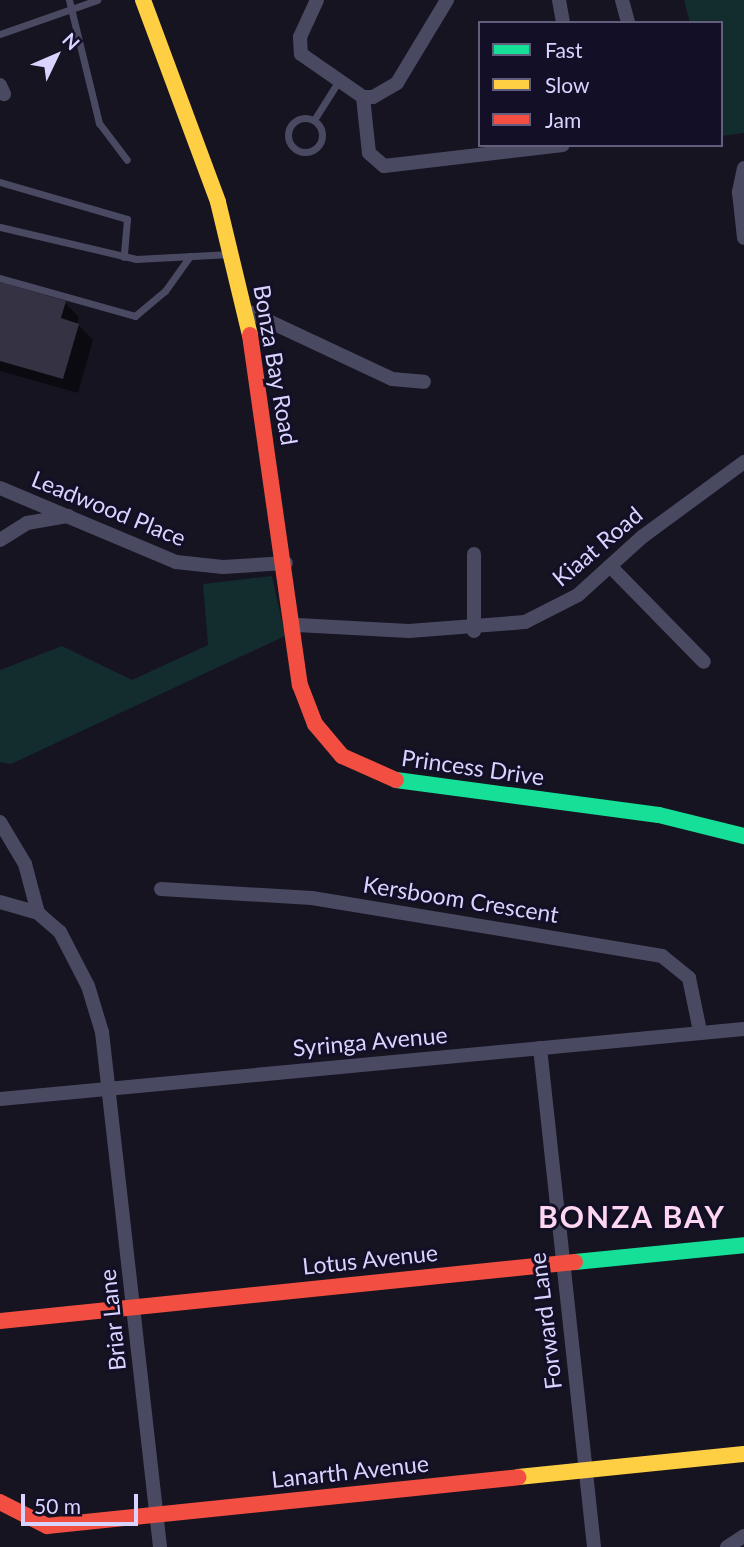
<!DOCTYPE html>
<html>
<head>
<meta charset="utf-8">
<style>
  body { margin:0 }
  #map { position:relative; width:744px; height:1547px; overflow:hidden; background:#161421; font-family:Lato,sans-serif }
  div>[style] { position:absolute }
  .green>* { inset:0; background:#132c2d }
  .shadow>* { inset:0; background:#0007 }
  .building>* { inset:0; background:#343243 }
  .lane>* { height:7px; margin:-3.5px; padding:0 3.5px; transform-origin:3.5px; border-radius:3.5px; background:#4a4962 }
  .lane>.ring { margin:-3.5px; padding:0; box-sizing:content-box; background:none; border:7px solid #4a4962; border-radius:50% }
  .street>* { height:14px; margin:-7px; padding:0 7px; transform-origin:7px; border-radius:7px; background:#4a4962 }
  .fast>* { height:16px; margin:-8px; padding:0 8px; transform-origin:8px; border-radius:8px; background:#16e098 }
  .slow>* { height:16px; margin:-8px; padding:0 8px; transform-origin:8px; border-radius:8px; background:#ffcf43 }
  .jam>* { height:16px; margin:-8px; padding:0 8px; transform-origin:8px; border-radius:8px; background:#f24e42 }
  span { translate:-50% -50%; white-space:nowrap; text-align:center; line-height:1.15; -webkit-text-stroke:6px #130f26; paint-order:stroke }
  .street-label { font-size:23px; color:#d9d4ff }
  .district-label { font-size:30px; color:#ffd6f0; font-weight:700; letter-spacing:2px }
  .legend { position:absolute; left:478px; top:21px; width:245px; height:126px; box-sizing:border-box; background:#130f26; border:2px solid #625e7d; margin:0; padding:9px 12px; list-style:none; font-size:21px; color:#d9d4ff }
  .legend li { display:flex; align-items:center; gap:14px; height:35px }
  .legend b { width:35px; border:2px solid #625e7d }
  .north { position:absolute; left:21px; top:21px; width:70px; height:70px; -webkit-text-stroke:5px #130f26; paint-order:stroke; rotate:46deg; font-size:19px; font-weight:700; line-height:28px; text-align:center; color:#d9d4ff }
  .north::after { content:''; display:block; margin:auto; width:24px; height:32px; background:#d9d4ff; clip-path:polygon(50% 0,100% 100%,50% 72%,0 100%) }
  .scale { position:absolute; left:21px; top:1494px; width:117px; height:32px; box-sizing:border-box; border:4px solid #d9d4ff; border-top:0; padding-left:9px; font-size:21px; line-height:24px; white-space:nowrap; color:#d9d4ff; -webkit-text-stroke:5px #130f26; paint-order:stroke }
</style>
</head>
<body>
<div id="map">
  <div class="green">
    <div style="clip-path:polygon(684px 0,744px 0,744px 133px,721px 136px,721px 23px,690px 23px)"></div>
    <div style="clip-path:polygon(272px 576px,285px 636px,11px 764px,0 762px,0 670px,62px 646px,132px 680px,208px 645px,203px 584px)"></div>
  </div>
  <div class="shadow">
    <div style="clip-path:polygon(0 284px,65px 303px,79px 317px,77px 324px,93px 340px,78px 393px,0 371px)"></div>
  </div>
  <div class="building">
    <div style="clip-path:polygon(0 282px,66px 301px,61px 318px,79px 324px,63px 379px,0 361px)"></div>
  </div>
  <div class="lane">
    <div style="left:69px;top:0;width:127px;rotate:76.3deg"></div>
    <div style="left:99px;top:123px;width:46px;rotate:52.9deg"></div>
    <div style="left:0;top:34px;width:103px;rotate:-19.3deg"></div>
    <div class="ring" style="left:288px;top:118px;width:27px;height:27px"></div>
    <div style="left:314px;top:120px;width:45px;rotate:-57.7deg"></div>
    <div style="left:0;top:182px;width:132px;rotate:16.2deg"></div>
    <div style="left:127px;top:219px;width:38px;rotate:95deg"></div>
    <div style="left:0;top:227px;width:140px;rotate:13.2deg"></div>
    <div style="left:136px;top:259px;width:95px;rotate:-3deg"></div>
    <div style="left:0;top:278px;width:140px;rotate:15.7deg"></div>
    <div style="left:135px;top:316px;width:39px;rotate:-40deg"></div>
    <div style="left:165px;top:291px;width:43px;rotate:-54.5deg"></div>
  </div>
  <div class="street">
    <div style="left:317px;top:0;width:41px;rotate:114.7deg"></div>
    <div style="left:300px;top:37px;width:17px;rotate:87deg"></div>
    <div style="left:301px;top:54px;width:75px;rotate:34.7deg"></div>
    <div style="left:363px;top:97px;width:10px"></div>
    <div style="left:373px;top:97px;width:28px;rotate:-30deg"></div>
    <div style="left:397px;top:83px;width:97px;rotate:-58.9deg"></div>
    <div style="left:559px;top:0;width:23px;rotate:80deg"></div>
    <div style="left:622px;top:0;width:24px;rotate:75deg"></div>
    <div style="left:0;top:85px;width:10px;rotate:66deg"></div>
    <div style="left:363px;top:97px;width:56px;rotate:83.9deg"></div>
    <div style="left:369px;top:153px;width:20px;rotate:41deg"></div>
    <div style="left:384px;top:166px;width:180px;rotate:-6.7deg"></div>
    <div style="left:744px;top:168px;width:25px;rotate:102deg"></div>
    <div style="left:739px;top:192px;width:46px;rotate:83.8deg"></div>
    <div style="left:247px;top:311px;width:160px;rotate:25.1deg"></div>
    <div style="left:392px;top:379px;width:32px;rotate:5deg"></div>
    <div style="left:0;top:488px;width:191px;rotate:22.8deg"></div>
    <div style="left:176px;top:562px;width:47px;rotate:6.1deg"></div>
    <div style="left:223px;top:567px;width:63px;rotate:-3.6deg"></div>
    <div style="left:0;top:540px;width:32px;rotate:-32deg"></div>
    <div style="left:27px;top:523px;width:42px;rotate:-9.7deg"></div>
    <div style="left:610px;top:566px;width:134px;rotate:45.6deg"></div>
    <div style="left:297px;top:625px;width:112px;rotate:3.1deg"></div>
    <div style="left:409px;top:631px;width:116px;rotate:-4.4deg"></div>
    <div style="left:525px;top:622px;width:59px;rotate:-27deg"></div>
    <div style="left:578px;top:595px;width:86px;rotate:-42.2deg"></div>
    <div style="left:642px;top:537px;width:127px;rotate:-36.3deg"></div>
    <div style="left:474px;top:631px;width:77px;rotate:-90deg"></div>
    <div style="left:0;top:822px;width:49px;rotate:59.2deg"></div>
    <div style="left:25px;top:864px;width:51px;rotate:75.1deg"></div>
    <div style="left:161px;top:889px;width:151px;rotate:3.4deg"></div>
    <div style="left:312px;top:898px;width:355px;rotate:9.4deg"></div>
    <div style="left:662px;top:956px;width:35px;rotate:39deg"></div>
    <div style="left:689px;top:978px;width:54px;rotate:78.3deg"></div>
    <div style="left:0;top:902px;width:40px;rotate:16deg"></div>
    <div style="left:38px;top:913px;width:29px;rotate:41deg"></div>
    <div style="left:60px;top:932px;width:61px;rotate:62.6deg"></div>
    <div style="left:88px;top:986px;width:48px;rotate:73.1deg"></div>
    <div style="left:102px;top:1032px;width:518px;rotate:83.57deg"></div>
    <div style="left:540px;top:1048px;width:502px;rotate:83.82deg"></div>
    <div style="left:0;top:1099px;width:747px;rotate:-5.37deg"></div>
    <div style="left:727px;top:1547px;width:20px;rotate:-33deg"></div>
  </div>
  <div class="fast">
    <div style="left:396px;top:780px;width:265px;rotate:7.6deg"></div>
    <div style="left:659px;top:815px;width:88px;rotate:13.9deg"></div>
    <div style="left:575px;top:1262px;width:170px;rotate:-5.7deg"></div>
  </div>
  <div class="slow">
    <div style="left:143px;top:0;width:215px;rotate:69.6deg"></div>
    <div style="left:218px;top:202px;width:137px;rotate:76.5deg"></div>
    <div style="left:518px;top:1477px;width:227px;rotate:-5.8deg"></div>
  </div>
  <div class="jam">
    <div style="left:250px;top:335px;width:354px;rotate:81.9deg"></div>
    <div style="left:300px;top:685px;width:42px;rotate:69deg"></div>
    <div style="left:315px;top:724px;width:42px;rotate:49.8deg"></div>
    <div style="left:342px;top:756px;width:59px;rotate:24deg"></div>
    <div style="left:0;top:1321px;width:578px;rotate:-5.86deg"></div>
    <div style="left:0;top:1502px;width:53px;rotate:27.1deg"></div>
    <div style="left:47px;top:1526px;width:474px;rotate:-5.9deg"></div>
  </div>
  <div class="street-label">
    <span style="left:276px;top:365px;rotate:80deg">Bonza Bay Road</span>
    <span style="left:109px;top:508px;rotate:22deg">Leadwood Place</span>
    <span style="left:597px;top:546px;rotate:-40deg">Kiaat Road</span>
    <span style="left:473px;top:767px;rotate:8deg">Princess Drive</span>
    <span style="left:461px;top:899px;rotate:9deg">Kersboom Crescent</span>
    <span style="left:370px;top:1041px;rotate:-5deg">Syringa Avenue</span>
    <span style="left:370px;top:1259px;rotate:-6deg">Lotus Avenue</span>
    <span style="left:112px;top:1320px;rotate:-96deg">Briar Lane</span>
    <span style="left:545px;top:1321px;rotate:-97deg">Forward Lane</span>
    <span style="left:350px;top:1471px;rotate:-6deg">Lanarth Avenue</span>
  </div>
  <div class="district-label">
    <span style="left:632px;top:1216px">BONZA BAY</span>
  </div>
  <ul class="legend">
  <li><b style="height:9px;background:#16e098"></b>Fast</li>
  <li><b style="height:9px;background:#ffcf43"></b>Slow</li>
  <li><b style="height:9px;background:#f24e42"></b>Jam</li>
  </ul>
  <div class="north">N</div>
  <div class="scale">50 m</div>
</div>
</body>
</html>
